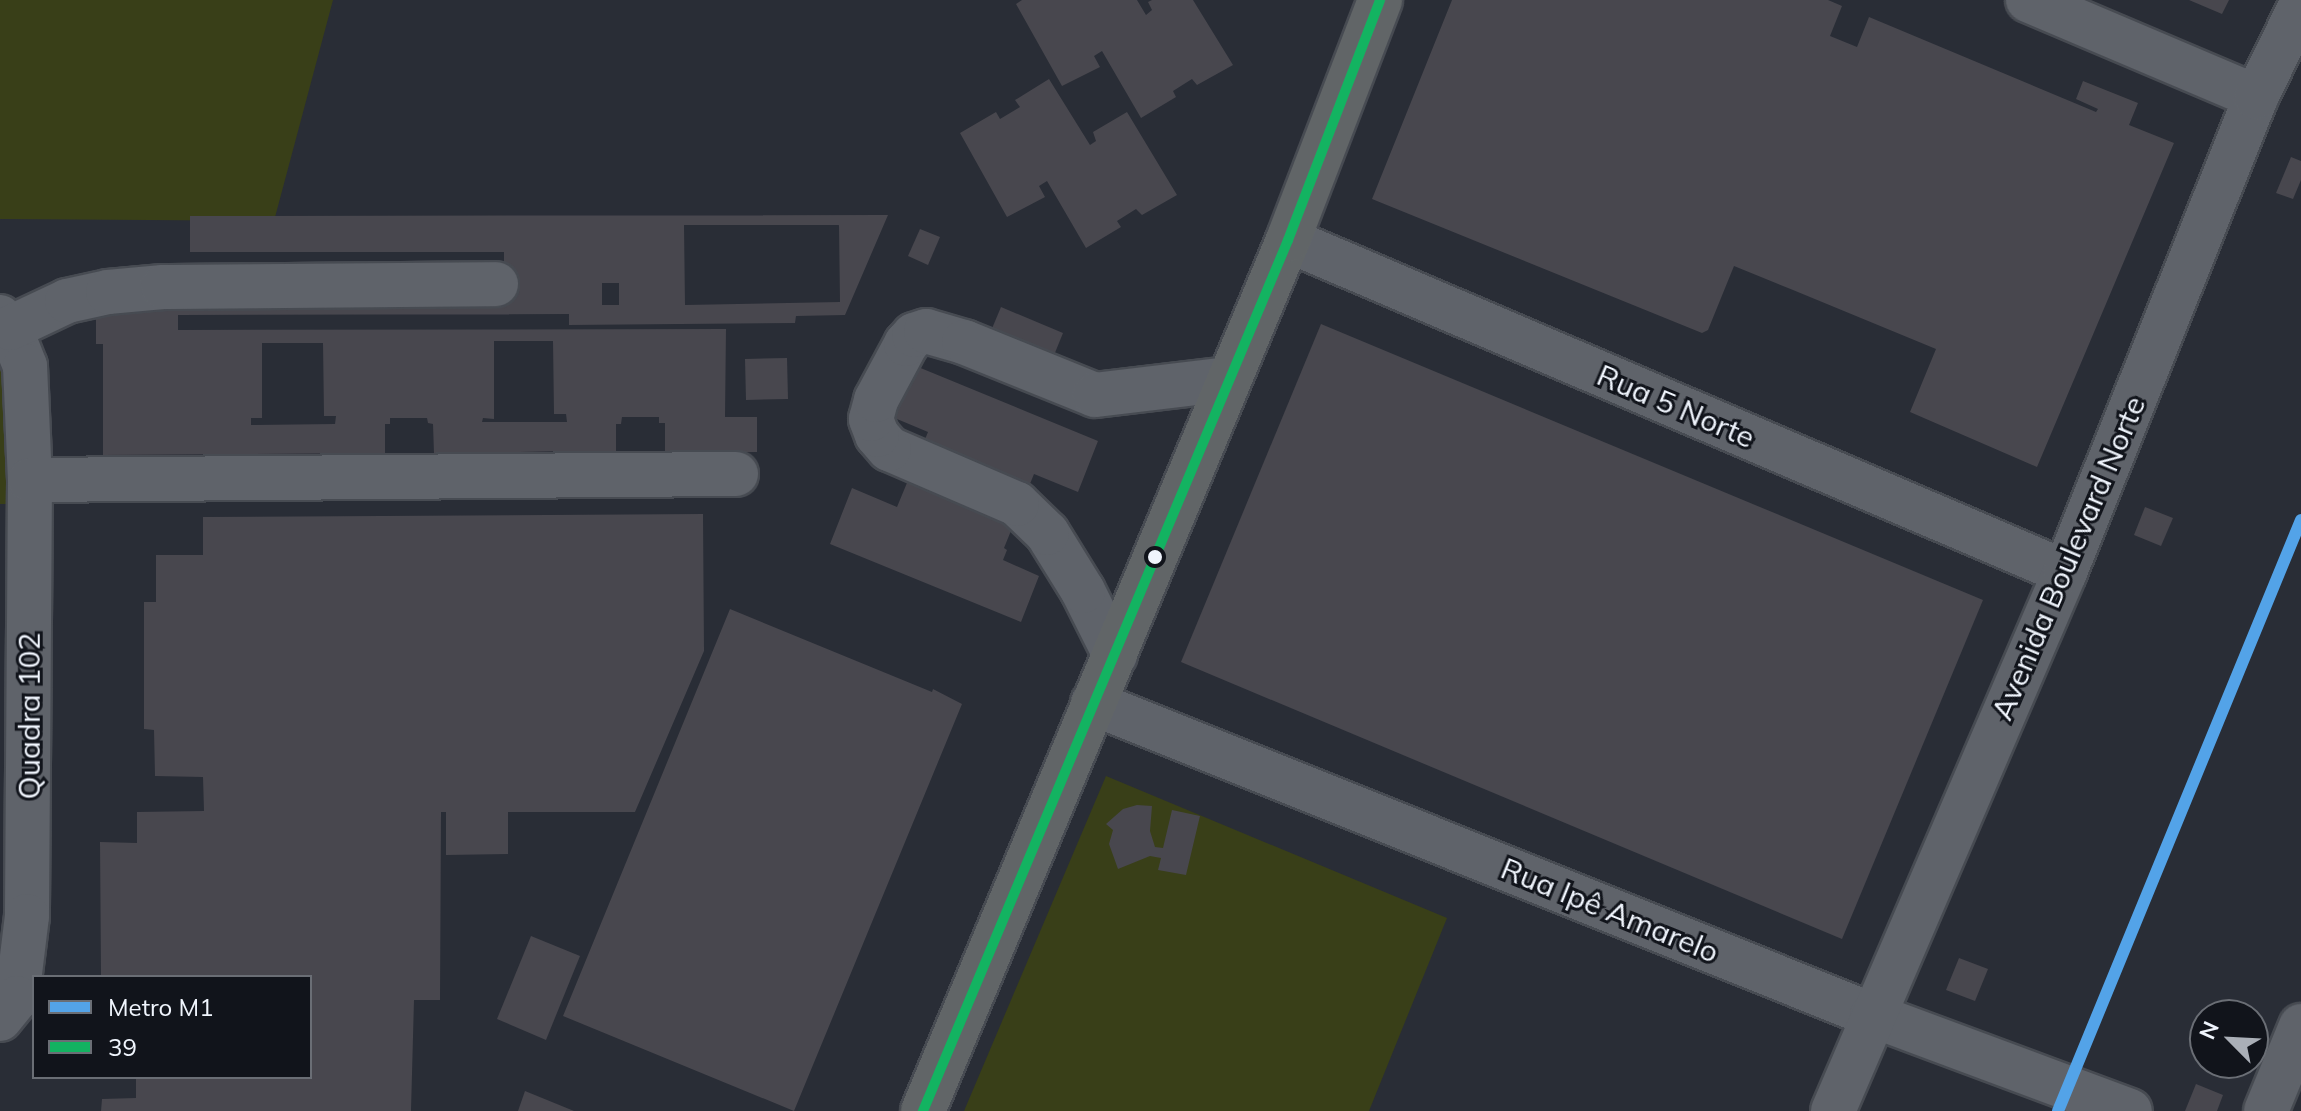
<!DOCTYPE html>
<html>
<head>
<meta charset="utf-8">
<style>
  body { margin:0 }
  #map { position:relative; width:2301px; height:1111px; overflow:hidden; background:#292d36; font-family:Mulish,sans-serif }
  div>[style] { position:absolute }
  .green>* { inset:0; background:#393f18 }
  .building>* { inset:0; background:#48474e }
  .roads { filter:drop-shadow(2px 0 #474b52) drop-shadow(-2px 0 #474b52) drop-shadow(0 2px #474b52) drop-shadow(0 -2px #474b52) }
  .minor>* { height:44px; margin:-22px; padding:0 22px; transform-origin:22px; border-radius:22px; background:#5f636a }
  .major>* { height:44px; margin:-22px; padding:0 22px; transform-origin:22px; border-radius:22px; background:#616567 }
  .bus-1>* { height:10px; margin:-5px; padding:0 5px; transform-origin:5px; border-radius:5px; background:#13b361 }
  .metro-1>* { height:12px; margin:-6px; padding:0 6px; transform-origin:6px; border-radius:6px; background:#53a3e8 }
  .dots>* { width:22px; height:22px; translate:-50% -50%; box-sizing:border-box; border:4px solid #11141b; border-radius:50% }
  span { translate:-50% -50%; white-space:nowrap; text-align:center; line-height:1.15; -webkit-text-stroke:6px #11141b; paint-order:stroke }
  .street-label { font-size:30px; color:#f0f5fd }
  .legend { position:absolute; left:32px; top:975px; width:280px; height:104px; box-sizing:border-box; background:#11141b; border:2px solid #6a6e75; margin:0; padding:10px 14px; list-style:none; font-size:24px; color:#f0f5fd }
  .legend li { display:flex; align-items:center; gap:16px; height:40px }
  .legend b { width:40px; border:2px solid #6a6e75 }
  .north { position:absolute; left:2189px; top:999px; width:80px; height:80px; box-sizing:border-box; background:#11141b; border:2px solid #6a6e75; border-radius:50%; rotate:294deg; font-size:22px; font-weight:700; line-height:32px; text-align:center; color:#f0f5fd }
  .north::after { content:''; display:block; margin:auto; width:28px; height:36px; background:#aaafb7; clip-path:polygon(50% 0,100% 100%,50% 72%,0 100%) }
</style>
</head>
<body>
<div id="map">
  <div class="green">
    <div style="clip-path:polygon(0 0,333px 0,274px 221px,0 219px)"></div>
    <div style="clip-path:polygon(0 317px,29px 504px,0 504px)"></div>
    <div style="clip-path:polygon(1106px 776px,1447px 918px,1369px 1111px,964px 1111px)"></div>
  </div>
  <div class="building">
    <div style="clip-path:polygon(1022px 0,1137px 0,1146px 15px,1152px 10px,1148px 2px,1152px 0,1193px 0,1233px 65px,1197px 85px,1192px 79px,1173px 91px,1176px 97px,1141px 118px,1102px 51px,1094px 56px,1100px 67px,1062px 86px,1016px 4px)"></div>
    <div style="clip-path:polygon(1452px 0,1828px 0,1842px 6px,1830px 36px,1857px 47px,1869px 17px,2096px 112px,2098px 109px,2076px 99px,2083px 81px,2138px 103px,2129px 125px,2174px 143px,2037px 467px,1910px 412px,1936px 349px,1793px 290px,1734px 266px,1708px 330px,1702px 333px,1372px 199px)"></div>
    <div style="clip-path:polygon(2189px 0,2229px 0,2222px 14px)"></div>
    <div style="clip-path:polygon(1049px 79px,1090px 145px,1096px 141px,1093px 132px,1127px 112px,1177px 195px,1142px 215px,1136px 209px,1117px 221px,1121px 227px,1086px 248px,1047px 181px,1039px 186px,1045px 197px,1007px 217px,960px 133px,996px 112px,1000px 119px,1020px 107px,1015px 100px)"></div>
    <div style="clip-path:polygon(2291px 157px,2301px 161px,2301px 180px,2293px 199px,2276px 193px)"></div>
    <div style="clip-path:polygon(evenodd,888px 215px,845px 315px,796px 316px,795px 323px,569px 325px,569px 314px,178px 315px,178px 330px,726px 329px,725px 417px,757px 417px,757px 452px,665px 453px,665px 423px,659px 423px,659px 417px,622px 417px,621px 424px,616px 424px,616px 455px,567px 454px,567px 451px,434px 454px,433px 424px,428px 423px,427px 418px,390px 418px,390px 424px,385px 424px,385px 453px,103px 455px,103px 344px,96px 344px,96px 302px,504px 278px,504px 252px,190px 252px,190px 216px,888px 215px,684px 225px,839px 225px,840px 302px,685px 305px,684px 225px,888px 215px,602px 283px,619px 283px,619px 305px,602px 305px,602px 283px,888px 215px,494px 341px,553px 341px,554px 414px,566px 414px,567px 422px,482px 422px,483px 418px,494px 419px,494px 341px,888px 215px,262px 343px,323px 343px,324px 416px,336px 416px,335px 424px,251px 425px,251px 418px,262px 418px,262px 343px)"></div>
    <div style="clip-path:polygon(920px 229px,940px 237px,928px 265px,908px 256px)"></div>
    <div style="clip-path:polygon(1001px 307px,1063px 333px,1050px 365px,988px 338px)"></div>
    <div style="clip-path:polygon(1321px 324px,1983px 600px,1842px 939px,1181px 662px)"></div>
    <div style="clip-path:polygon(787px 358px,788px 399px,746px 400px,745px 359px)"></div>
    <div style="clip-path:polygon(906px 362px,1098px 441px,1078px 492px,1034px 474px,1004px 548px,1007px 550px,1003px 560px,1039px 576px,1021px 622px,830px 544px,852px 488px,897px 507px,928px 432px,885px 414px)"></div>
    <div style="clip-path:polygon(2145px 507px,2173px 518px,2161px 546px,2134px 535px)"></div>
    <div style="clip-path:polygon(703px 514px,704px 651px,635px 812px,508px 812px,508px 854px,446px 855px,446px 812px,441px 812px,440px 1000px,414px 1000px,411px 1111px,101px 1111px,102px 1099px,136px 1098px,136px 1077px,310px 1077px,310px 977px,101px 977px,100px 842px,137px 843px,137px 812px,204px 811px,203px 777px,155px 776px,154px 730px,144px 729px,144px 602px,156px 602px,156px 555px,203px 555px,203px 517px)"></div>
    <div style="clip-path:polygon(730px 609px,932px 692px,933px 689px,962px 704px,794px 1111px,563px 1016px)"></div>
    <div style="clip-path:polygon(1137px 805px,1152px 806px,1150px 831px,1155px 847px,1163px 848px,1172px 810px,1200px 816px,1186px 875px,1158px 870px,1161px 858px,1150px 856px,1118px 869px,1109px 844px,1113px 830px,1106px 824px,1123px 809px)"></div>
    <div style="clip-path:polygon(531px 936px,580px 956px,546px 1040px,497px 1019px)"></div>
    <div style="clip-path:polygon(1959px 958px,1988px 969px,1975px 1001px,1946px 990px)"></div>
    <div style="clip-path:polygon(2196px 1084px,2223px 1095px,2217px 1111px,2185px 1111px)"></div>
    <div style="clip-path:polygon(525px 1091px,574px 1111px,518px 1111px)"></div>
  </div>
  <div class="roads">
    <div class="minor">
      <div style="left:2028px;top:0;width:248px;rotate:23deg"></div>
      <div style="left:1288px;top:240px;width:845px;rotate:23.14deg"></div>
      <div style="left:0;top:317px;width:15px;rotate:48deg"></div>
      <div style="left:10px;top:328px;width:41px;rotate:68.5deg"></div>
      <div style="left:25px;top:366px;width:114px;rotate:87.5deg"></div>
      <div style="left:30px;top:480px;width:436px;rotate:90.4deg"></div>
      <div style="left:27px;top:916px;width:83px;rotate:97deg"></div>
      <div style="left:17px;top:998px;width:27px;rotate:129deg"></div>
      <div style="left:10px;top:328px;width:63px;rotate:-25.3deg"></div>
      <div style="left:67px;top:301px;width:42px;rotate:-12.4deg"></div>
      <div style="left:108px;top:292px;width:55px;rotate:-5.2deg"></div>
      <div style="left:163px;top:287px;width:333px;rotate:-0.5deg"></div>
      <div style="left:30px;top:480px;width:706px;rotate:-0.49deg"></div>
      <div style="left:1115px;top:655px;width:72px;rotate:-116.6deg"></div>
      <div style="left:1083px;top:591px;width:68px;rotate:-121.8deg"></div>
      <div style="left:1047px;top:533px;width:42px;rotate:-136deg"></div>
      <div style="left:1017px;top:504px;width:139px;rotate:-156.7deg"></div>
      <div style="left:889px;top:449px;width:18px;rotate:-131deg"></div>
      <div style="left:877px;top:435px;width:17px;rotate:-111deg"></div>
      <div style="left:871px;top:419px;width:20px;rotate:-75deg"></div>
      <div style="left:876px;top:400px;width:64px;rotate:-61.8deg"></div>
      <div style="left:906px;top:344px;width:12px;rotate:-48deg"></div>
      <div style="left:914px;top:335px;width:13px;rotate:-18deg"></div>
      <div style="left:926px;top:331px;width:40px;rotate:16deg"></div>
      <div style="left:964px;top:342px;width:141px;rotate:22deg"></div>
      <div style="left:1095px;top:395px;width:135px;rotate:-6.8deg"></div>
      <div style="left:1093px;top:703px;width:839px;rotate:21.83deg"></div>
      <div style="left:1872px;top:1015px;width:275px;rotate:20.4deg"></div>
      <div style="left:1833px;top:1111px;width:587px;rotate:-66.71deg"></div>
      <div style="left:2065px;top:572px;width:512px;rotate:-68.09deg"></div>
      <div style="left:2256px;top:97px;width:102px;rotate:-63.9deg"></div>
      <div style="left:2266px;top:1111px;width:92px;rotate:-67.6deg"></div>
    </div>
    <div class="major">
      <div style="left:923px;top:1111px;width:944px;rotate:-67.26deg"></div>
      <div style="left:1288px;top:240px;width:257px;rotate:-69deg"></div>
    </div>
  </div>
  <div class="bus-1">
    <div style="left:923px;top:1111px;width:944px;rotate:-67.26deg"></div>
    <div style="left:1288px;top:240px;width:257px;rotate:-69deg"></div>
  </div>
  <div class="metro-1">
    <div style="left:2058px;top:1111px;width:639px;rotate:-67.65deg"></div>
  </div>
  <div class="dots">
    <div style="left:1155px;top:557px;background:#f0f5fd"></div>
  </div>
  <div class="street-label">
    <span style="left:1676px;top:406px;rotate:23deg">Rua 5 Norte</span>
    <span style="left:2068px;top:558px;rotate:-67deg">Avenida Boulevard Norte</span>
    <span style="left:29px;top:716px;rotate:-90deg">Quadra 102</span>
    <span style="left:1610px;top:910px;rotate:22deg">Rua Ipê Amarelo</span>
  </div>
  <ul class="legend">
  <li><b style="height:10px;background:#53a3e8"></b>Metro M1</li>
  <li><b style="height:10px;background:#13b361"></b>39</li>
  </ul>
  <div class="north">N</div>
</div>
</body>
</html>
